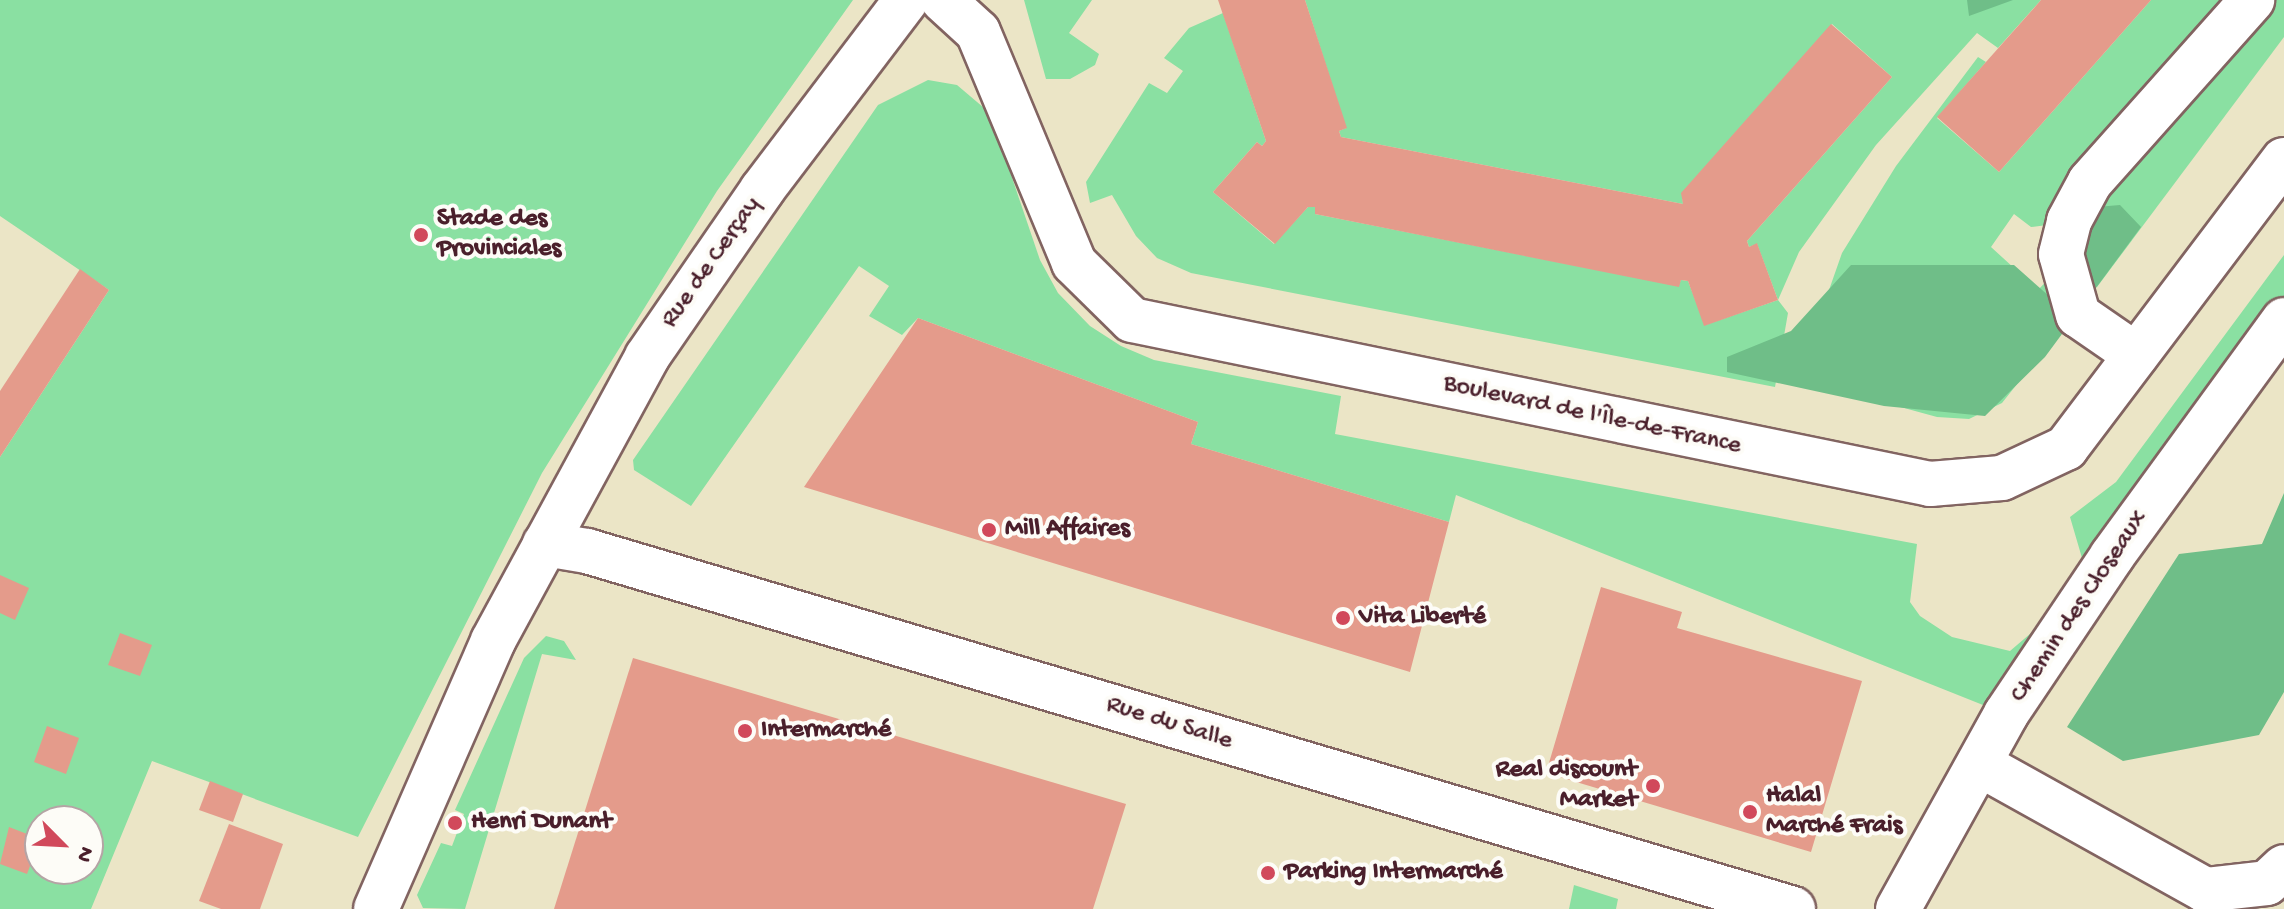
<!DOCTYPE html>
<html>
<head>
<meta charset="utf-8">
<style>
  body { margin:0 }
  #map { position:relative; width:2284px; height:909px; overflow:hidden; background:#ebe5c6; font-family:"Gochi Hand",sans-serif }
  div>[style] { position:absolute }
  .green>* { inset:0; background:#8ae0a2 }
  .forest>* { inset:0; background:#6fbe88 }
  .building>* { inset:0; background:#e49b8b }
  .roads { filter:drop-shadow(2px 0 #826461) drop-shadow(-2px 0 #826461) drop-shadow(0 2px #826461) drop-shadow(0 -2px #826461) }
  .minor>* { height:44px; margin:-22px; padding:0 22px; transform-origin:22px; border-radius:22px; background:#fff }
  .dots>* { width:22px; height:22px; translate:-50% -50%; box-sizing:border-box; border:4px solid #fdfcf7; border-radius:50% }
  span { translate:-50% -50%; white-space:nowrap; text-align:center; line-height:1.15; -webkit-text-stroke:8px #fdfcf7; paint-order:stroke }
  .poi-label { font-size:26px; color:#4a1f2b; font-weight:700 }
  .left { translate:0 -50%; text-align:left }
  .right { translate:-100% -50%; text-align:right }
  .street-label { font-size:26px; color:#4a1f2b }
  .north { position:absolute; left:24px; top:805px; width:80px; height:80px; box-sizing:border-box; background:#fdfcf7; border:2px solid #b5a4a5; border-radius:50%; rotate:114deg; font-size:22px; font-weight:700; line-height:32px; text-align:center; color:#4a1f2b }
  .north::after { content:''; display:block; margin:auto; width:28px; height:36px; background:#d1495b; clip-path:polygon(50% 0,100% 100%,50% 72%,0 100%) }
</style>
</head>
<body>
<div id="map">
  <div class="green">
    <div style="clip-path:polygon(evenodd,0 0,853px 0,717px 191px,542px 473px,358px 837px,152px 761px,91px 909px,0 909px,0 457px,109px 290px,0 216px,0 0,40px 821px,88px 821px,88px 869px,40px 869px,40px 821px)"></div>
    <div style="clip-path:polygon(1024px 0,1092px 0,1069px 33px,1099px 54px,1095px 65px,1070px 79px,1046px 79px)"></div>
    <div style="clip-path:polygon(1305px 0,2041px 0,1998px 48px,1977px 33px,1876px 145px,1799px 252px,1778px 300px,1788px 313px,1775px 387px,1191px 273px,1157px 258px,1136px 236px,1112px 195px,1090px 203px,1086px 182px,1149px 83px,1167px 93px,1183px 71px,1164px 58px,1189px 28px,1223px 13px,1266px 141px,1262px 146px,1257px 142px,1213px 192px,1274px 244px,1308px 207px,1315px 207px,1315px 214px,1678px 286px,1681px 280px,1688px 281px,1705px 325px,1778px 300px,1757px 244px,1749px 247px,1747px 241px,1892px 77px,1832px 24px,1682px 193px,1683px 204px,1341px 137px,1339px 131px,1346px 128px)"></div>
    <div style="clip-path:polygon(2151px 0,2233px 0,2055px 224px,2031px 227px,2014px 214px,1991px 247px,2038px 290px,2056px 271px,2067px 321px,2002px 403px,1969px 419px,1937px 417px,1809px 382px,1816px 327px,1842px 253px,1896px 166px,1978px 57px,1986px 62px,1937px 118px,1999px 172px)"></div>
    <div style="clip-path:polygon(2272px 0,2284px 0,2284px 37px,2097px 287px,2095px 200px)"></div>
    <div style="clip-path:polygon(928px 80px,957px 85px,990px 113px,1040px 260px,1058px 293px,1090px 326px,1121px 346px,1154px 360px,1341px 396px,1335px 434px,1917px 544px,1910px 602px,1920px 616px,1952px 637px,2010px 651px,2044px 622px,2082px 558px,2070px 517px,2116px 482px,2284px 255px,2284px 296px,1988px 707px,1456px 495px,1449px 522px,1191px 444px,1198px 422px,918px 318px,902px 335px,869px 316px,889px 286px,859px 266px,691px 506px,634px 470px,633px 460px,878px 105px)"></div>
    <div style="clip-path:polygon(546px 636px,564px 641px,576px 660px,542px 654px,465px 909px,423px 908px,417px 895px,441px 843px,452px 846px,464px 814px,455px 810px,524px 658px)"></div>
    <div style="clip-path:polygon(1574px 885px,1618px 899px,1616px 909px,1569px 909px)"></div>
  </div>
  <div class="forest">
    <div style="clip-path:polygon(1967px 0,2013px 0,1969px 16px)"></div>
    <div style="clip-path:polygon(2120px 205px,2141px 227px,2045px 357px,1985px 416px,1884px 406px,1727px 372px,1727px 357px,1791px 331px,1851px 265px,2014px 265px,2050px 297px,2085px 208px)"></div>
    <div style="clip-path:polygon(2284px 493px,2284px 692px,2259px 735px,2123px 761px,2067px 727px,2179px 554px,2262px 544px)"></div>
  </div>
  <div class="building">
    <div style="clip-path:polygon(1218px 0,1305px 0,1347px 128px,1339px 131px,1341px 137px,1683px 204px,1681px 193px,1831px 24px,1892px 77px,1747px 241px,1749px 247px,1757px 243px,1778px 300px,1704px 326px,1688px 281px,1681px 280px,1679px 287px,1315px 214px,1315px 207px,1308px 207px,1275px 244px,1213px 192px,1257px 142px,1262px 146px,1266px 141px)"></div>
    <div style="clip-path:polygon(2041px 0,2151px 0,1999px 172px,1937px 117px)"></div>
    <div style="clip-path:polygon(80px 269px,109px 290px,0 457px,0 391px)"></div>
    <div style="clip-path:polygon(918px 318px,1198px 422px,1191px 444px,1449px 522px,1410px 672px,804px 487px)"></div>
    <div style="clip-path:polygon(0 575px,29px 588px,15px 620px,0 613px)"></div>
    <div style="clip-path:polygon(1601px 587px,1682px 612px,1677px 628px,1862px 681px,1811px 852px,1546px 773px)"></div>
    <div style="clip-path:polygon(120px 633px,152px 645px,140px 676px,108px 665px)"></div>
    <div style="clip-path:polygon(633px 658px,1126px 804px,1093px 909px,554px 909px)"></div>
    <div style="clip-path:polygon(47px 726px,79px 738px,66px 774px,34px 762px)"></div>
    <div style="clip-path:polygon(210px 781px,243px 794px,233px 822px,199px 810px)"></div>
    <div style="clip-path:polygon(229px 824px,283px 844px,260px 909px,221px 909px,199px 901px)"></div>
    <div style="clip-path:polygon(9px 827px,40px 839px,27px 874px,0 864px)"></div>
  </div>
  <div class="roads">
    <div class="minor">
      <div style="left:943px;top:0;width:47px;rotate:42.4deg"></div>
      <div style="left:978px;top:32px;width:250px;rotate:67.4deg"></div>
      <div style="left:1074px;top:263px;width:81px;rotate:44.5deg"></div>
      <div style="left:1132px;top:320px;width:815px;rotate:11.61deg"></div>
      <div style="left:1930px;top:484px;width:72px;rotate:-4.8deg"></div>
      <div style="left:2002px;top:478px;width:71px;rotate:-25.1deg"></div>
      <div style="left:2066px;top:448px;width:361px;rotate:-52.9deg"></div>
      <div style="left:2136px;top:355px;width:70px;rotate:-145.4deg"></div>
      <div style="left:2078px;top:315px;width:63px;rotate:-105.6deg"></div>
      <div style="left:2061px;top:254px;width:34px;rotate:-76deg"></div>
      <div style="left:2069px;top:221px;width:44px;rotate:-61.7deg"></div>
      <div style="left:2090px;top:182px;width:244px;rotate:-48.3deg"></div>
      <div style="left:545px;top:544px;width:43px;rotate:9.5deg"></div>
      <div style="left:587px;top:551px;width:1258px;rotate:16.53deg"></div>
      <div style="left:1979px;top:764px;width:259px;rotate:29.1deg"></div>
      <div style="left:2205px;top:890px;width:62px;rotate:-6.4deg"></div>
      <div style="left:2267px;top:883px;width:23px;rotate:-43deg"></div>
      <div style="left:376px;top:909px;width:292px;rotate:-66.4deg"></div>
      <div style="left:493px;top:641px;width:323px;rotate:-61.5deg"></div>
      <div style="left:647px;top:357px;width:203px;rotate:-55.4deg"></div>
      <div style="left:762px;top:190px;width:238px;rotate:-52.8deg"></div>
      <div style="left:1898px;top:909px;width:223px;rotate:-61deg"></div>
      <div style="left:2006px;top:714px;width:190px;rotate:-56.1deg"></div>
      <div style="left:2112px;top:556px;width:292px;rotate:-53.9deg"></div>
    </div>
  </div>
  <div class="dots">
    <div style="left:421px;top:235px;background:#d1495b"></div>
    <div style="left:989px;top:530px;background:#d1495b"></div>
    <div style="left:1343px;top:618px;background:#d1495b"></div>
    <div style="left:745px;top:731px;background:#d1495b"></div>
    <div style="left:1653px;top:786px;background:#d1495b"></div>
    <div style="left:1750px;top:812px;background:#d1495b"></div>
    <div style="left:455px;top:823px;background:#d1495b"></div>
    <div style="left:1268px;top:873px;background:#d1495b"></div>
  </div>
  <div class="poi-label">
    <span class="left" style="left:437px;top:235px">Stade des<br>Provinciales</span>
    <span class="left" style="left:1005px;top:530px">Mill Affaires</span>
    <span class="left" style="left:1359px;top:618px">Vita Liberté</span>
    <span class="left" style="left:761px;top:731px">Intermarché</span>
    <span class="right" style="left:1637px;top:786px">Real discount<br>Market</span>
    <span class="left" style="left:1766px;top:812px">Halal<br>Marché Frais</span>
    <span class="left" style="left:471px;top:823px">Henri Dunant</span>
    <span class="left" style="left:1284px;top:873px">Parking Intermarché</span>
  </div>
  <div class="street-label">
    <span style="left:712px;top:263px;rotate:-55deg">Rue de Cerçay</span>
    <span style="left:1592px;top:416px;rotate:12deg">Boulevard de l'Île-de-France</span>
    <span style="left:2080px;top:607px;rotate:-56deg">Chemin des Closeaux</span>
    <span style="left:1169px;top:724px;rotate:17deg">Rue du Salle</span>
  </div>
  <div class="north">N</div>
</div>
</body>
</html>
